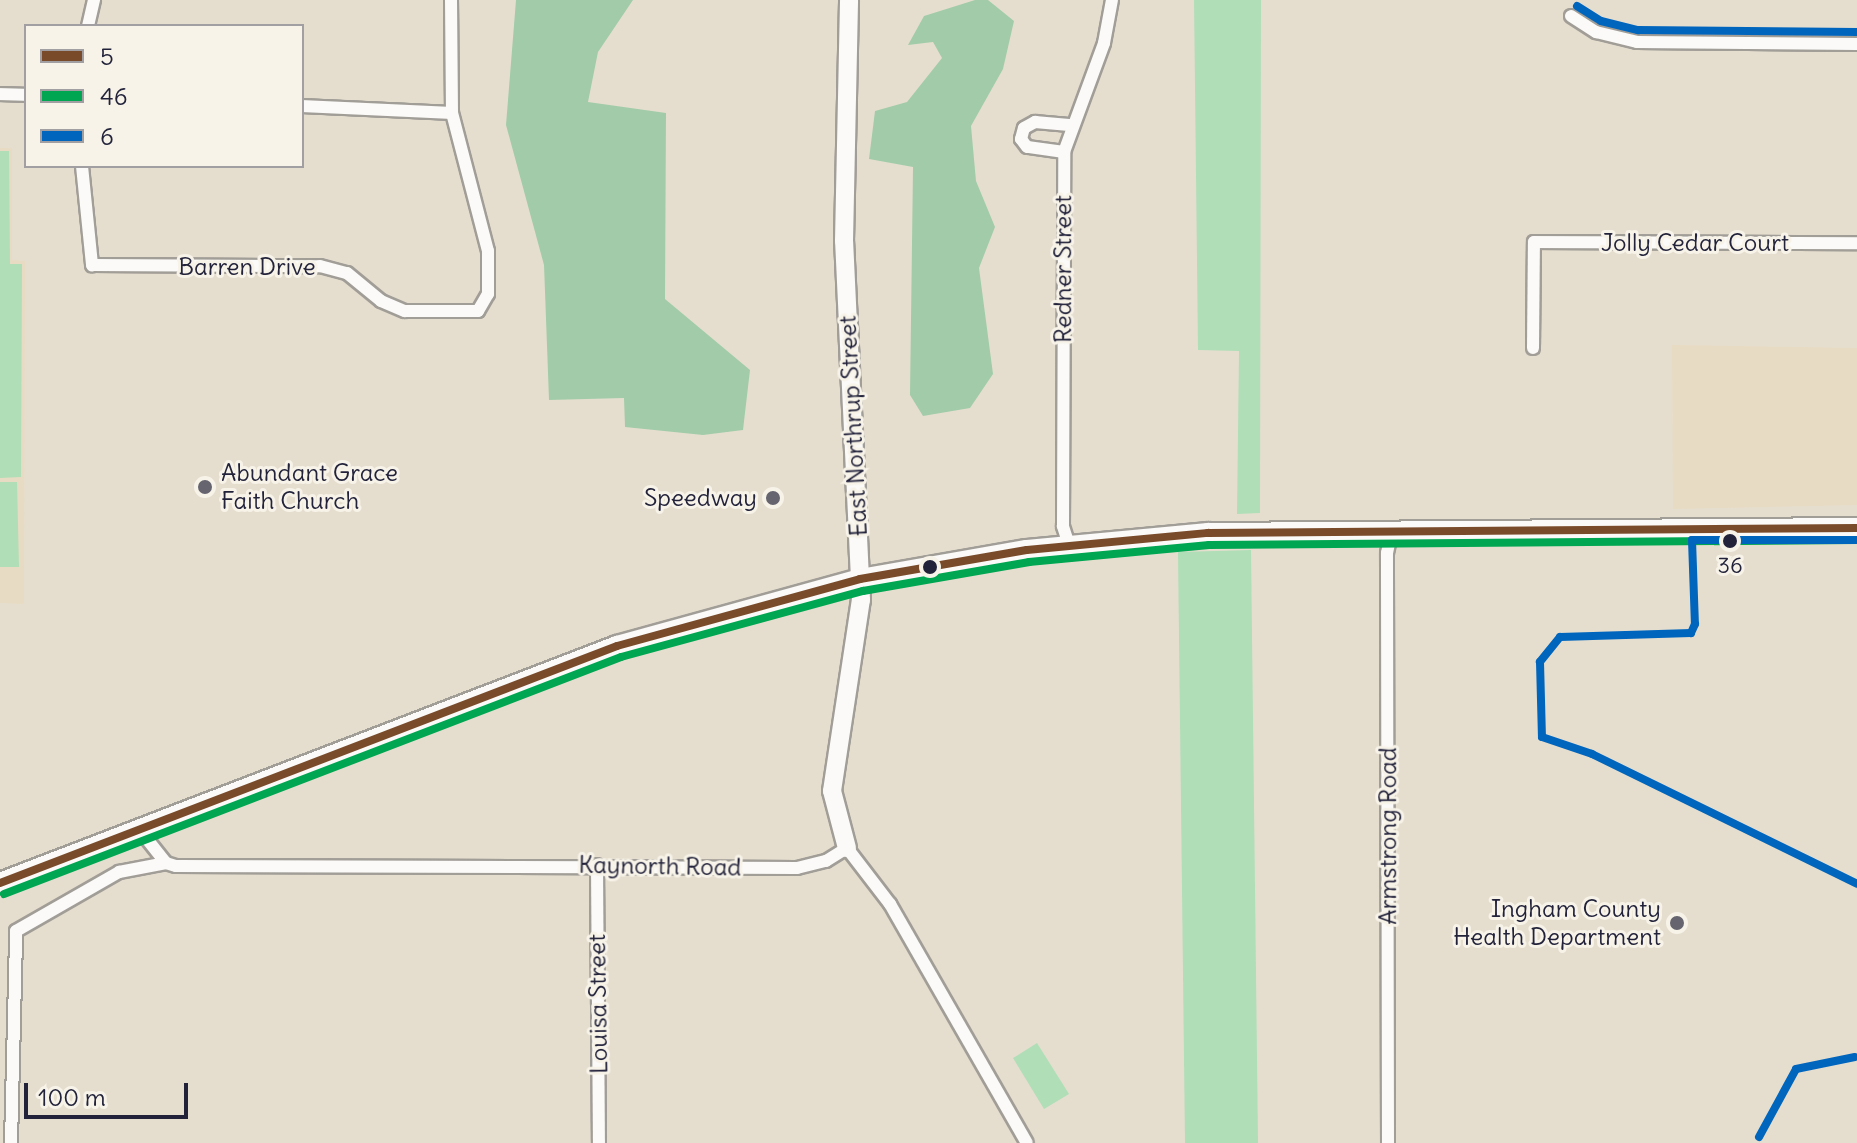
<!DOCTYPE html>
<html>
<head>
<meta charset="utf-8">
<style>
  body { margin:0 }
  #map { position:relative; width:1857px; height:1143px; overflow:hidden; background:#e5decf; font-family:Delius,sans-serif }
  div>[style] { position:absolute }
  .built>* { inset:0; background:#e8dbc3 }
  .green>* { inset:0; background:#b0deb7 }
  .forest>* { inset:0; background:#a2cca9 }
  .roads { filter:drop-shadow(2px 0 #a19d97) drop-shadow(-2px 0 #a19d97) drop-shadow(0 2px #a19d97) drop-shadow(0 -2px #a19d97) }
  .street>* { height:12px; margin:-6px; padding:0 6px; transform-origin:6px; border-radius:6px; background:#fbfaf8 }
  .secondary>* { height:18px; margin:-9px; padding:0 9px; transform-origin:9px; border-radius:9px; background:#fbfaf8 }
  .primary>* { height:20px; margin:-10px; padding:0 10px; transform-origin:10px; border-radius:10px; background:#fbfaf8 }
  .bus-1>* { height:8px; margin:-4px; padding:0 4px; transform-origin:4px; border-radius:4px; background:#7a4b2a }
  .bus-2>* { height:8px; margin:-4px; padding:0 4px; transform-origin:4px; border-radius:4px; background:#00a651 }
  .bus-3>* { height:8px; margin:-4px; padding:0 4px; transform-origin:4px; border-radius:4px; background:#0065bd }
  .dots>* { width:22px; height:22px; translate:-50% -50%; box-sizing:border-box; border:4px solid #f7f3e8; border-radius:50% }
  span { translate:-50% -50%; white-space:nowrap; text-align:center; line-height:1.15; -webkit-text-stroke:6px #f7f3e8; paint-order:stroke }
  .bus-label { font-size:22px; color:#22223b }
  .street-label { font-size:24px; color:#22223b }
  .poi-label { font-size:24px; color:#22223b }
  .left { translate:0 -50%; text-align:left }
  .right { translate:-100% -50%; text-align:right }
  .legend { position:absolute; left:24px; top:24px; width:280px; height:144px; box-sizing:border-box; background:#f7f3e8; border:2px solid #a29fa3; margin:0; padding:10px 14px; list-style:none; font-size:24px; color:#22223b }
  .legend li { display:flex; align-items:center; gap:16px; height:40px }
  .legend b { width:40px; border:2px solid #a29fa3 }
  .scale { position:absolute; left:24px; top:1083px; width:164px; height:36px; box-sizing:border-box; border:4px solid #22223b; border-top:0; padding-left:10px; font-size:24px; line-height:28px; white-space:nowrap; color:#22223b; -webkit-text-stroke:6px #f7f3e8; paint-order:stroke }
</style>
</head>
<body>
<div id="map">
  <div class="built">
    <div style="clip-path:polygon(0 148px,12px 148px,12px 260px,25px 261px,24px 604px,0 603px)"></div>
    <div style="clip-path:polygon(1672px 345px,1857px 348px,1857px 505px,1673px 509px)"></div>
  </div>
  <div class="green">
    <div style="clip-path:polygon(1194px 0,1261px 0,1260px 513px,1237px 514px,1239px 351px,1198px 350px)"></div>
    <div style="clip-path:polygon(0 151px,9px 151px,10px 264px,22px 264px,21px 477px,0 478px)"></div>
    <div style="clip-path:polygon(0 482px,17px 482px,19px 567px,0 567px)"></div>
    <div style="clip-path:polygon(1251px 550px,1258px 1143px,1185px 1143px,1178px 552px)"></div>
    <div style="clip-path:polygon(1037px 1043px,1069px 1094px,1044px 1109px,1013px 1058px)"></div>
  </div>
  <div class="forest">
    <div style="clip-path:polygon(516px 0,633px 0,598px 52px,588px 102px,666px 113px,665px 299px,750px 370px,743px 430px,703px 435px,625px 427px,624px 398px,549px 400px,544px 265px,506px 125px)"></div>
    <div style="clip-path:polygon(975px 0,988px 0,1014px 21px,1003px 69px,971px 126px,976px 181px,995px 227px,979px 268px,993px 374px,970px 408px,923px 416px,910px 395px,913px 167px,869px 159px,875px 111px,907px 102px,942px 58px,933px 42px,908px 45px,924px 16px)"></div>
  </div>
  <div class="roads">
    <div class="street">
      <div style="left:1571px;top:16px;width:30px;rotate:33deg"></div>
      <div style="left:1596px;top:32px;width:42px;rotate:13.7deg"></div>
      <div style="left:1637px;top:42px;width:220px;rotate:0.5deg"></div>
      <div style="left:88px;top:26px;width:27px;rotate:-77deg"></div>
      <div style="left:0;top:94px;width:26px;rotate:2deg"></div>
      <div style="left:302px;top:106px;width:150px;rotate:2.7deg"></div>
      <div style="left:1064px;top:152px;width:37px;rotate:-172deg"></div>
      <div style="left:1027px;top:147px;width:10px;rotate:-127deg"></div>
      <div style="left:1021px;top:139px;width:11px;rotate:-75deg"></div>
      <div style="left:1024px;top:128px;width:13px;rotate:-29deg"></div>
      <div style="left:1035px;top:122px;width:37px;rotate:5deg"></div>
      <div style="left:82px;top:166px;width:100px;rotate:84.2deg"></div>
      <div style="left:92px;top:265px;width:228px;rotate:0.3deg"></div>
      <div style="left:320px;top:266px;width:28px;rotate:15deg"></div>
      <div style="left:347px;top:273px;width:44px;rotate:39.5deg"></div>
      <div style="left:381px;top:301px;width:26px;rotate:23deg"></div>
      <div style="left:405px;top:311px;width:73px"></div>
      <div style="left:478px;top:311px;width:20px;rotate:-60deg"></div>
      <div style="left:488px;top:294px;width:43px;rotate:-90deg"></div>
      <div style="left:488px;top:251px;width:143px;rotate:-104.6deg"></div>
      <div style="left:452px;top:113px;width:113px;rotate:-90.5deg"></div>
      <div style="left:1533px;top:348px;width:106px;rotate:-89.5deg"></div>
      <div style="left:1534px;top:242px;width:323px;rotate:0.2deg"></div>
      <div style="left:1069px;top:545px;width:20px;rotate:-108deg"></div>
      <div style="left:1063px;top:526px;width:374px;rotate:-89.8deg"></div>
      <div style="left:1064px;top:152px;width:116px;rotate:-69.8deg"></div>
      <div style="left:1104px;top:43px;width:44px;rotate:-79.5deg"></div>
      <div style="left:139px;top:829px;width:43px;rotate:51.5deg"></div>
      <div style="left:166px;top:863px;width:10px;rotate:17deg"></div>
      <div style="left:176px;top:866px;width:621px;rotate:0.18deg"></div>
      <div style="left:797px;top:868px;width:30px;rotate:-14deg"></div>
      <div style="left:826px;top:861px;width:25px;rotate:-32deg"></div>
      <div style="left:847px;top:848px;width:71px;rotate:52.5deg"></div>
      <div style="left:890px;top:904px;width:275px;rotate:60.2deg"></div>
      <div style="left:597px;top:865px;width:278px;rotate:89.6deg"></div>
      <div style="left:11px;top:1143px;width:212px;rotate:-88.6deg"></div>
      <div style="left:16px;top:931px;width:119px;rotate:-29.8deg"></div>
      <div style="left:119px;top:872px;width:48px;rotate:-10.8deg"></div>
      <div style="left:1388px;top:1143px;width:590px;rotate:-90.1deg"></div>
      <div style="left:1387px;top:553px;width:25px;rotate:-78deg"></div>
    </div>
    <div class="secondary">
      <div style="left:847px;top:848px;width:59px;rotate:-104.7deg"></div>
      <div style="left:832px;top:791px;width:193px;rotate:-81.4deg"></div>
      <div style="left:861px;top:600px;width:359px;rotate:-92.7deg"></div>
      <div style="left:844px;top:241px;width:241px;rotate:-88.8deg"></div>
    </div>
    <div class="primary">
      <div style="left:0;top:883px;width:661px;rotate:-21.01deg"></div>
      <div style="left:617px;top:646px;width:252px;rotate:-15.4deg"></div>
      <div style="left:860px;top:579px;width:169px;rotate:-9.9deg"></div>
      <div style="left:1027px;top:550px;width:182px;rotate:-5.4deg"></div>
      <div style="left:1208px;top:533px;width:649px;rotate:-0.44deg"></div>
    </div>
  </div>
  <div class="bus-1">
    <div style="left:0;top:883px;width:661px;rotate:-21.01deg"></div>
    <div style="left:617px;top:646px;width:252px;rotate:-15.4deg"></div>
    <div style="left:860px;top:579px;width:169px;rotate:-9.9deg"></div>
    <div style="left:1027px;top:550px;width:182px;rotate:-5.4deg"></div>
    <div style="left:1208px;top:533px;width:649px;rotate:-0.44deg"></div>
  </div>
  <div class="bus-2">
    <div style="left:4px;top:894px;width:661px;rotate:-21.01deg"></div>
    <div style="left:621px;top:657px;width:251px;rotate:-15.3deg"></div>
    <div style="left:863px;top:591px;width:169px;rotate:-9.9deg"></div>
    <div style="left:1029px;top:562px;width:181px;rotate:-5.4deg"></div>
    <div style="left:1209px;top:545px;width:648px;rotate:-0.44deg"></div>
  </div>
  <div class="bus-3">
    <div style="left:1577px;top:6px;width:28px;rotate:32deg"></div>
    <div style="left:1601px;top:21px;width:38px;rotate:14deg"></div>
    <div style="left:1638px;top:30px;width:219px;rotate:0.5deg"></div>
    <div style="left:1857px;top:540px;width:165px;rotate:180deg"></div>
    <div style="left:1692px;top:540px;width:84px;rotate:88deg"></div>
    <div style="left:1695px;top:624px;width:10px;rotate:114deg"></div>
    <div style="left:1691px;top:633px;width:131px;rotate:178.3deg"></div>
    <div style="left:1560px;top:637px;width:32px;rotate:129deg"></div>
    <div style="left:1540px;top:662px;width:75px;rotate:88.5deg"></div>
    <div style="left:1542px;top:737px;width:53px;rotate:18.8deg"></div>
    <div style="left:1592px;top:754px;width:295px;rotate:26.1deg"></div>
    <div style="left:1759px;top:1137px;width:77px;rotate:-61.4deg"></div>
    <div style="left:1796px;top:1069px;width:60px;rotate:-11.5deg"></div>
  </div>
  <div class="dots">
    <div style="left:205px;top:487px;background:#66646f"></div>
    <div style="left:773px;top:498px;background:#66646f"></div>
    <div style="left:1730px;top:541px;background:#22223b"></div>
    <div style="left:930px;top:567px;background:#22223b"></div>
    <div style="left:1677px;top:923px;background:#66646f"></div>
  </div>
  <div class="bus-label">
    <span style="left:1730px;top:566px">36</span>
  </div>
  <div class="street-label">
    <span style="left:1695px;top:243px">Jolly Cedar Court</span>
    <span style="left:247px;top:267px">Barren Drive</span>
    <span style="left:1063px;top:269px;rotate:-90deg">Redner Street</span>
    <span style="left:853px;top:426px;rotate:-93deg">East Northrup Street</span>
    <span style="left:1388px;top:836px;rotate:-90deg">Armstrong Road</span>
    <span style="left:660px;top:866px;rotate:1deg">Kaynorth Road</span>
    <span style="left:598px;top:1004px;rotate:-91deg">Louisa Street</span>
  </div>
  <div class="poi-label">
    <span class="left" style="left:221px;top:487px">Abundant Grace<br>Faith Church</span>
    <span class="right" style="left:757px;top:498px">Speedway</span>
    <span class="right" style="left:1661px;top:923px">Ingham County<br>Health Department</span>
  </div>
  <ul class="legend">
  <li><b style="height:10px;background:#7a4b2a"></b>5</li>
  <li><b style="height:10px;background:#00a651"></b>46</li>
  <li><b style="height:10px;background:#0065bd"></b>6</li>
  </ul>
  <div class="scale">100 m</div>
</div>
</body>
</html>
